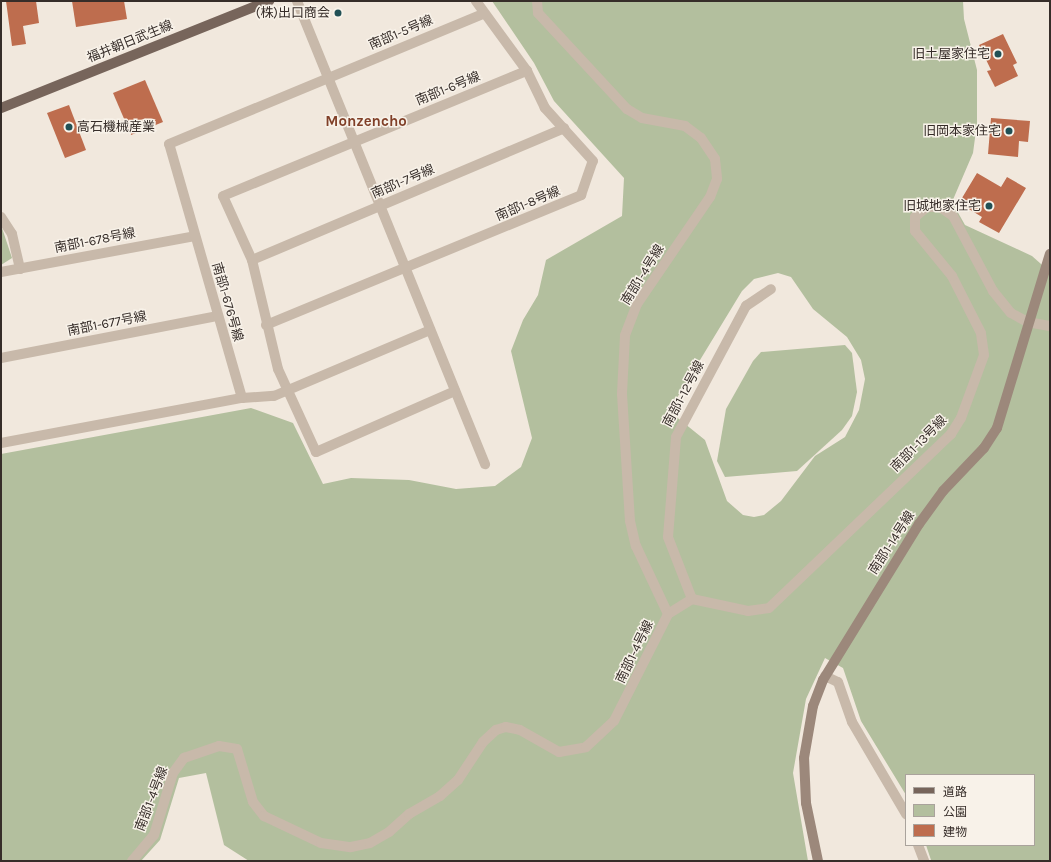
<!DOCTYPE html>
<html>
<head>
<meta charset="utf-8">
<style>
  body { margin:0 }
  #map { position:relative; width:1051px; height:862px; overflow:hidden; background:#f1e8dd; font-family:Karla,"Noto Sans JP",sans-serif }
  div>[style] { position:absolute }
  .green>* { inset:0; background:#b3bf9e }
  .building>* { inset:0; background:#be6d4e }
  .street>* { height:10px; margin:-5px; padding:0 5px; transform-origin:5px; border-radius:5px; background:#c8b9aa }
  .secondary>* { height:10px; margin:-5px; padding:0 5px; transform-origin:5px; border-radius:5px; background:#9c887b }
  .primary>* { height:10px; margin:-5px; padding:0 5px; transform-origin:5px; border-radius:5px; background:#77655b }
  .dots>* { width:11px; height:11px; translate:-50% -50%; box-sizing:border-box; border:2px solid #f8f2e9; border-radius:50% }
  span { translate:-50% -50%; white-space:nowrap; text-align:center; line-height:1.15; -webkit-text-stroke:3px #f8f2e9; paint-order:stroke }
  .poi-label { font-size:13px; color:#362d29 }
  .right { translate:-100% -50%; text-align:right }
  .left { translate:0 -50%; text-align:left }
  .street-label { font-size:13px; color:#362d29 }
  .quarter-label { font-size:15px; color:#803f27; font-weight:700 }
  .frame { position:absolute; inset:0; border:2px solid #362d29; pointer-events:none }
  .legend { position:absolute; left:905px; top:774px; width:130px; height:72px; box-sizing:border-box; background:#f8f2e9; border:1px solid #aaa39c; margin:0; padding:5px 7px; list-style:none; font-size:12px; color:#362d29 }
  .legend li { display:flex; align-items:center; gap:8px; height:20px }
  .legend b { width:20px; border:1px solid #aaa39c }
</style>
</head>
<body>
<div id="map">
  <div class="green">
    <div style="clip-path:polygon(evenodd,492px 1px,963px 1px,964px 19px,977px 70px,977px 123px,973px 153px,952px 202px,965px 225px,1032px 256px,1050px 272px,1050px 861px,931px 860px,926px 845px,1034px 845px,1034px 775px,906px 775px,906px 795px,861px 721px,843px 668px,825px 658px,806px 699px,793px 773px,808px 861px,249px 861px,224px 845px,206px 773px,179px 778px,160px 840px,141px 861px,1px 861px,1px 454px,251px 408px,293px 423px,323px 484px,351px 478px,409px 480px,456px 489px,495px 486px,521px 467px,532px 438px,511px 351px,523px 320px,538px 295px,546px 260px,622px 216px,624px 178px,554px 101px,534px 63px,492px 1px,778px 273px,791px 277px,813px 309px,847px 337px,861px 360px,865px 379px,859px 410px,845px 437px,815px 456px,781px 501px,764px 515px,754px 517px,743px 515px,727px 501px,705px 440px,669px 411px,742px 291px,754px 279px,778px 273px)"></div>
    <div style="clip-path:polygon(1px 225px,12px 258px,1px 265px)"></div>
    <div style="clip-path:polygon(845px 345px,852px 353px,857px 392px,852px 416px,842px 430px,797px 471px,725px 477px,717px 461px,726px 409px,753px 361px,761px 352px)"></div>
  </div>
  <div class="building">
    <div style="clip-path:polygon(6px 1px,36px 1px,39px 23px,23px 26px,26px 44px,12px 46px)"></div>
    <div style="clip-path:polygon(72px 1px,124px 1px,127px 19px,76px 27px)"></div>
    <div style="clip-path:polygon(1003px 34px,1017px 63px,1013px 65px,1018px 76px,995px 87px,987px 71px,991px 70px,979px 45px)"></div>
    <div style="clip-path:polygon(145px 80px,163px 122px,131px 135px,113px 93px)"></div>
    <div style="clip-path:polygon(69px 105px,86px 150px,65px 158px,47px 113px)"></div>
    <div style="clip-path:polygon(991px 118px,1030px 121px,1028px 142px,1019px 141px,1018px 157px,988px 154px)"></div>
    <div style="clip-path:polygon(977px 173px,1001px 187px,1007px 177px,1026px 188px,999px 233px,979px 222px,982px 217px,959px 203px)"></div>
  </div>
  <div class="street">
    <div style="left:297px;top:1px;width:500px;rotate:67.9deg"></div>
    <div style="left:537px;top:1px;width:12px;rotate:85deg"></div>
    <div style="left:538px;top:13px;width:131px;rotate:47.2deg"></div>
    <div style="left:627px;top:109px;width:17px;rotate:31deg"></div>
    <div style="left:642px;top:118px;width:44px;rotate:10.5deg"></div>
    <div style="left:685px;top:126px;width:20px;rotate:37deg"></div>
    <div style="left:701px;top:138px;width:25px;rotate:56deg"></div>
    <div style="left:715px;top:159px;width:20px;rotate:84deg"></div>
    <div style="left:717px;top:179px;width:19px;rotate:111deg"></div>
    <div style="left:710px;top:197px;width:130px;rotate:124.3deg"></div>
    <div style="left:637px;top:304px;width:34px;rotate:111deg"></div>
    <div style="left:625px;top:336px;width:58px;rotate:93deg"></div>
    <div style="left:622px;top:394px;width:127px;rotate:86.4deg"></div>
    <div style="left:630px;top:521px;width:26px;rotate:77deg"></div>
    <div style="left:636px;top:546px;width:75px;rotate:64.8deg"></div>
    <div style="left:1px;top:217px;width:20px;rotate:57deg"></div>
    <div style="left:12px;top:234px;width:36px;rotate:77deg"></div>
    <div style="left:252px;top:260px;width:339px;rotate:-22.9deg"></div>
    <div style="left:1px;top:272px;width:197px;rotate:-10.5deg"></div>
    <div style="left:266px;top:325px;width:341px;rotate:-22.4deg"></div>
    <div style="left:581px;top:195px;width:36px;rotate:-71deg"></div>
    <div style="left:593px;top:161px;width:72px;rotate:-132.2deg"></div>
    <div style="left:545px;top:108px;width:41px;rotate:-115.9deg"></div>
    <div style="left:527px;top:71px;width:87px;rotate:-126.1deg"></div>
    <div style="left:1px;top:358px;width:221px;rotate:-11deg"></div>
    <div style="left:455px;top:391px;width:152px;rotate:156.3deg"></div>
    <div style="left:316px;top:452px;width:91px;rotate:-114.6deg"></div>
    <div style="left:278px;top:369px;width:112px;rotate:-103.4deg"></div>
    <div style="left:252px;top:260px;width:70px;rotate:-114.4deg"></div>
    <div style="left:223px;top:196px;width:329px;rotate:-22.4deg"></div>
    <div style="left:242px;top:398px;width:32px;rotate:-4deg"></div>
    <div style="left:274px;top:396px;width:169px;rotate:-22.9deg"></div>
    <div style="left:1px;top:443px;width:245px;rotate:-10.6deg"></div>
    <div style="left:242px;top:398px;width:264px;rotate:-106deg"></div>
    <div style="left:169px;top:144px;width:340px;rotate:-22.5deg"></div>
    <div style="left:692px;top:599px;width:66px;rotate:-111.2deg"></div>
    <div style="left:668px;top:537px;width:100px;rotate:-85.4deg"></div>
    <div style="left:676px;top:437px;width:149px;rotate:-61.9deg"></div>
    <div style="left:746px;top:306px;width:30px;rotate:-34deg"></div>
    <div style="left:668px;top:614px;width:28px;rotate:-32deg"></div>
    <div style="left:692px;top:599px;width:57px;rotate:12.1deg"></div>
    <div style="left:748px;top:611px;width:21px;rotate:-8deg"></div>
    <div style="left:769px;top:608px;width:252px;rotate:-43.7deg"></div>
    <div style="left:951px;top:434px;width:19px;rotate:-58deg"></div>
    <div style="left:961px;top:418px;width:67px;rotate:-69.9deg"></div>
    <div style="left:984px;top:355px;width:22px;rotate:-98deg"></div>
    <div style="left:981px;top:333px;width:64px;rotate:-117deg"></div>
    <div style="left:952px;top:276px;width:58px;rotate:-129.4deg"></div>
    <div style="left:915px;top:231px;width:14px;rotate:-90deg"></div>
    <div style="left:915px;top:217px;width:16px;rotate:-40deg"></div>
    <div style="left:927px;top:207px;width:13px"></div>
    <div style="left:940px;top:207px;width:16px;rotate:35deg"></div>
    <div style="left:953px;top:216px;width:85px;rotate:61.9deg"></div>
    <div style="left:993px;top:291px;width:28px;rotate:51deg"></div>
    <div style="left:1011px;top:313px;width:18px;rotate:29deg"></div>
    <div style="left:1027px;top:322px;width:23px;rotate:10deg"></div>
    <div style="left:825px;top:676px;width:14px;rotate:25deg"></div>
    <div style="left:838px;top:682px;width:42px;rotate:70.7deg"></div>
    <div style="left:852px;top:722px;width:107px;rotate:59.6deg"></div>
    <div style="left:918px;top:845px;width:17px;rotate:69deg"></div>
    <div style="left:132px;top:861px;width:34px;rotate:-50deg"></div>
    <div style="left:154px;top:835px;width:65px;rotate:-73deg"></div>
    <div style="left:173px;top:773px;width:19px;rotate:-54deg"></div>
    <div style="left:184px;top:758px;width:37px;rotate:-19deg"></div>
    <div style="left:219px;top:746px;width:18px;rotate:9deg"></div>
    <div style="left:237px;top:749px;width:55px;rotate:73.2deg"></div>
    <div style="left:253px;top:802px;width:18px;rotate:52deg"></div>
    <div style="left:264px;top:816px;width:63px;rotate:25.3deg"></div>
    <div style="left:321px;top:843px;width:30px;rotate:8deg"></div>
    <div style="left:351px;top:847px;width:19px;rotate:-12deg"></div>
    <div style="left:370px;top:843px;width:22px;rotate:-30deg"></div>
    <div style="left:389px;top:832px;width:27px;rotate:-42deg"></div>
    <div style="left:409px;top:814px;width:36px;rotate:-30deg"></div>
    <div style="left:440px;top:796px;width:24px;rotate:-42deg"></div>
    <div style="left:458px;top:780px;width:45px;rotate:-56.7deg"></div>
    <div style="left:483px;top:742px;width:18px;rotate:-43deg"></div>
    <div style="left:496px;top:730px;width:10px;rotate:-17deg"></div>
    <div style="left:506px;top:727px;width:14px;rotate:12deg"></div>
    <div style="left:520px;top:730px;width:45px;rotate:29.4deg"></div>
    <div style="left:559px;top:752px;width:27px;rotate:-10deg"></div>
    <div style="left:586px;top:747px;width:38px;rotate:-43deg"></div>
    <div style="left:614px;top:721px;width:120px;rotate:-63.2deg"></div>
  </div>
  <div class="secondary">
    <div style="left:818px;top:861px;width:59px;rotate:-101.7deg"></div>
    <div style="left:806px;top:803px;width:45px;rotate:-92.5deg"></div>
    <div style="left:804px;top:758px;width:53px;rotate:-80.2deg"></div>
    <div style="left:813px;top:706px;width:28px;rotate:-69deg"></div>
    <div style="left:823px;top:680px;width:183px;rotate:-58.4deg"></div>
    <div style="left:919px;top:524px;width:41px;rotate:-54deg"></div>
    <div style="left:943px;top:491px;width:59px;rotate:-46.4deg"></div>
    <div style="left:984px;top:448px;width:24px;rotate:-57deg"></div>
    <div style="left:997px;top:428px;width:182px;rotate:-73.1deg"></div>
  </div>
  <div class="primary">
    <div style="left:1px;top:108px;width:289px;rotate:-21.8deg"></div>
  </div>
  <div class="dots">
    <div style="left:338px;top:13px;background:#215055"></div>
    <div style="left:998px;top:54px;background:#215055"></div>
    <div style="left:69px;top:127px;background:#215055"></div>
    <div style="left:1009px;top:131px;background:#215055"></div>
    <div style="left:989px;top:206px;background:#215055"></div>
  </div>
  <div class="poi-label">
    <span class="right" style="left:330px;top:13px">(株)出口商会</span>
    <span class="right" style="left:990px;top:54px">旧土屋家住宅</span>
    <span class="left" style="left:77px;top:127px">高石機械産業</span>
    <span class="right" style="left:1001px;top:131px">旧岡本家住宅</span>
    <span class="right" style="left:981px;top:206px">旧城地家住宅</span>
  </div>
  <div class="street-label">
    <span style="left:401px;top:33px;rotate:-23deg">南部1-5号線</span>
    <span style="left:130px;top:42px;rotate:-22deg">福井朝日武生線</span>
    <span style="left:448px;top:89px;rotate:-22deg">南部1-6号線</span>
    <span style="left:403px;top:182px;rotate:-23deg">南部1-7号線</span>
    <span style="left:528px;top:204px;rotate:-23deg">南部1-8号線</span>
    <span style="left:95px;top:241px;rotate:-11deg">南部1-678号線</span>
    <span style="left:643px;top:275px;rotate:-58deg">南部1-4号線</span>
    <span style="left:227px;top:302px;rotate:74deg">南部1-676号線</span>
    <span style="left:107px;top:324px;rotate:-11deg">南部1-677号線</span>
    <span style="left:684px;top:394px;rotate:-62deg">南部1-12号線</span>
    <span style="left:919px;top:444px;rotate:-45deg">南部1-13号線</span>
    <span style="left:892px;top:543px;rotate:-57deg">南部1-14号線</span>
    <span style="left:635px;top:652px;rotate:-64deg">南部1-4号線</span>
    <span style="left:152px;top:799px;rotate:-69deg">南部1-4号線</span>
  </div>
  <div class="quarter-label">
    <span style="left:366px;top:122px">Monzencho</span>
  </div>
  <div class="frame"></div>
  <ul class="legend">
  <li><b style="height:5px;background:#77655b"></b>道路</li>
  <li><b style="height:11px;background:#b3bf9e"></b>公園</li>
  <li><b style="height:11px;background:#be6d4e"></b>建物</li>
  </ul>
</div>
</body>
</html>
